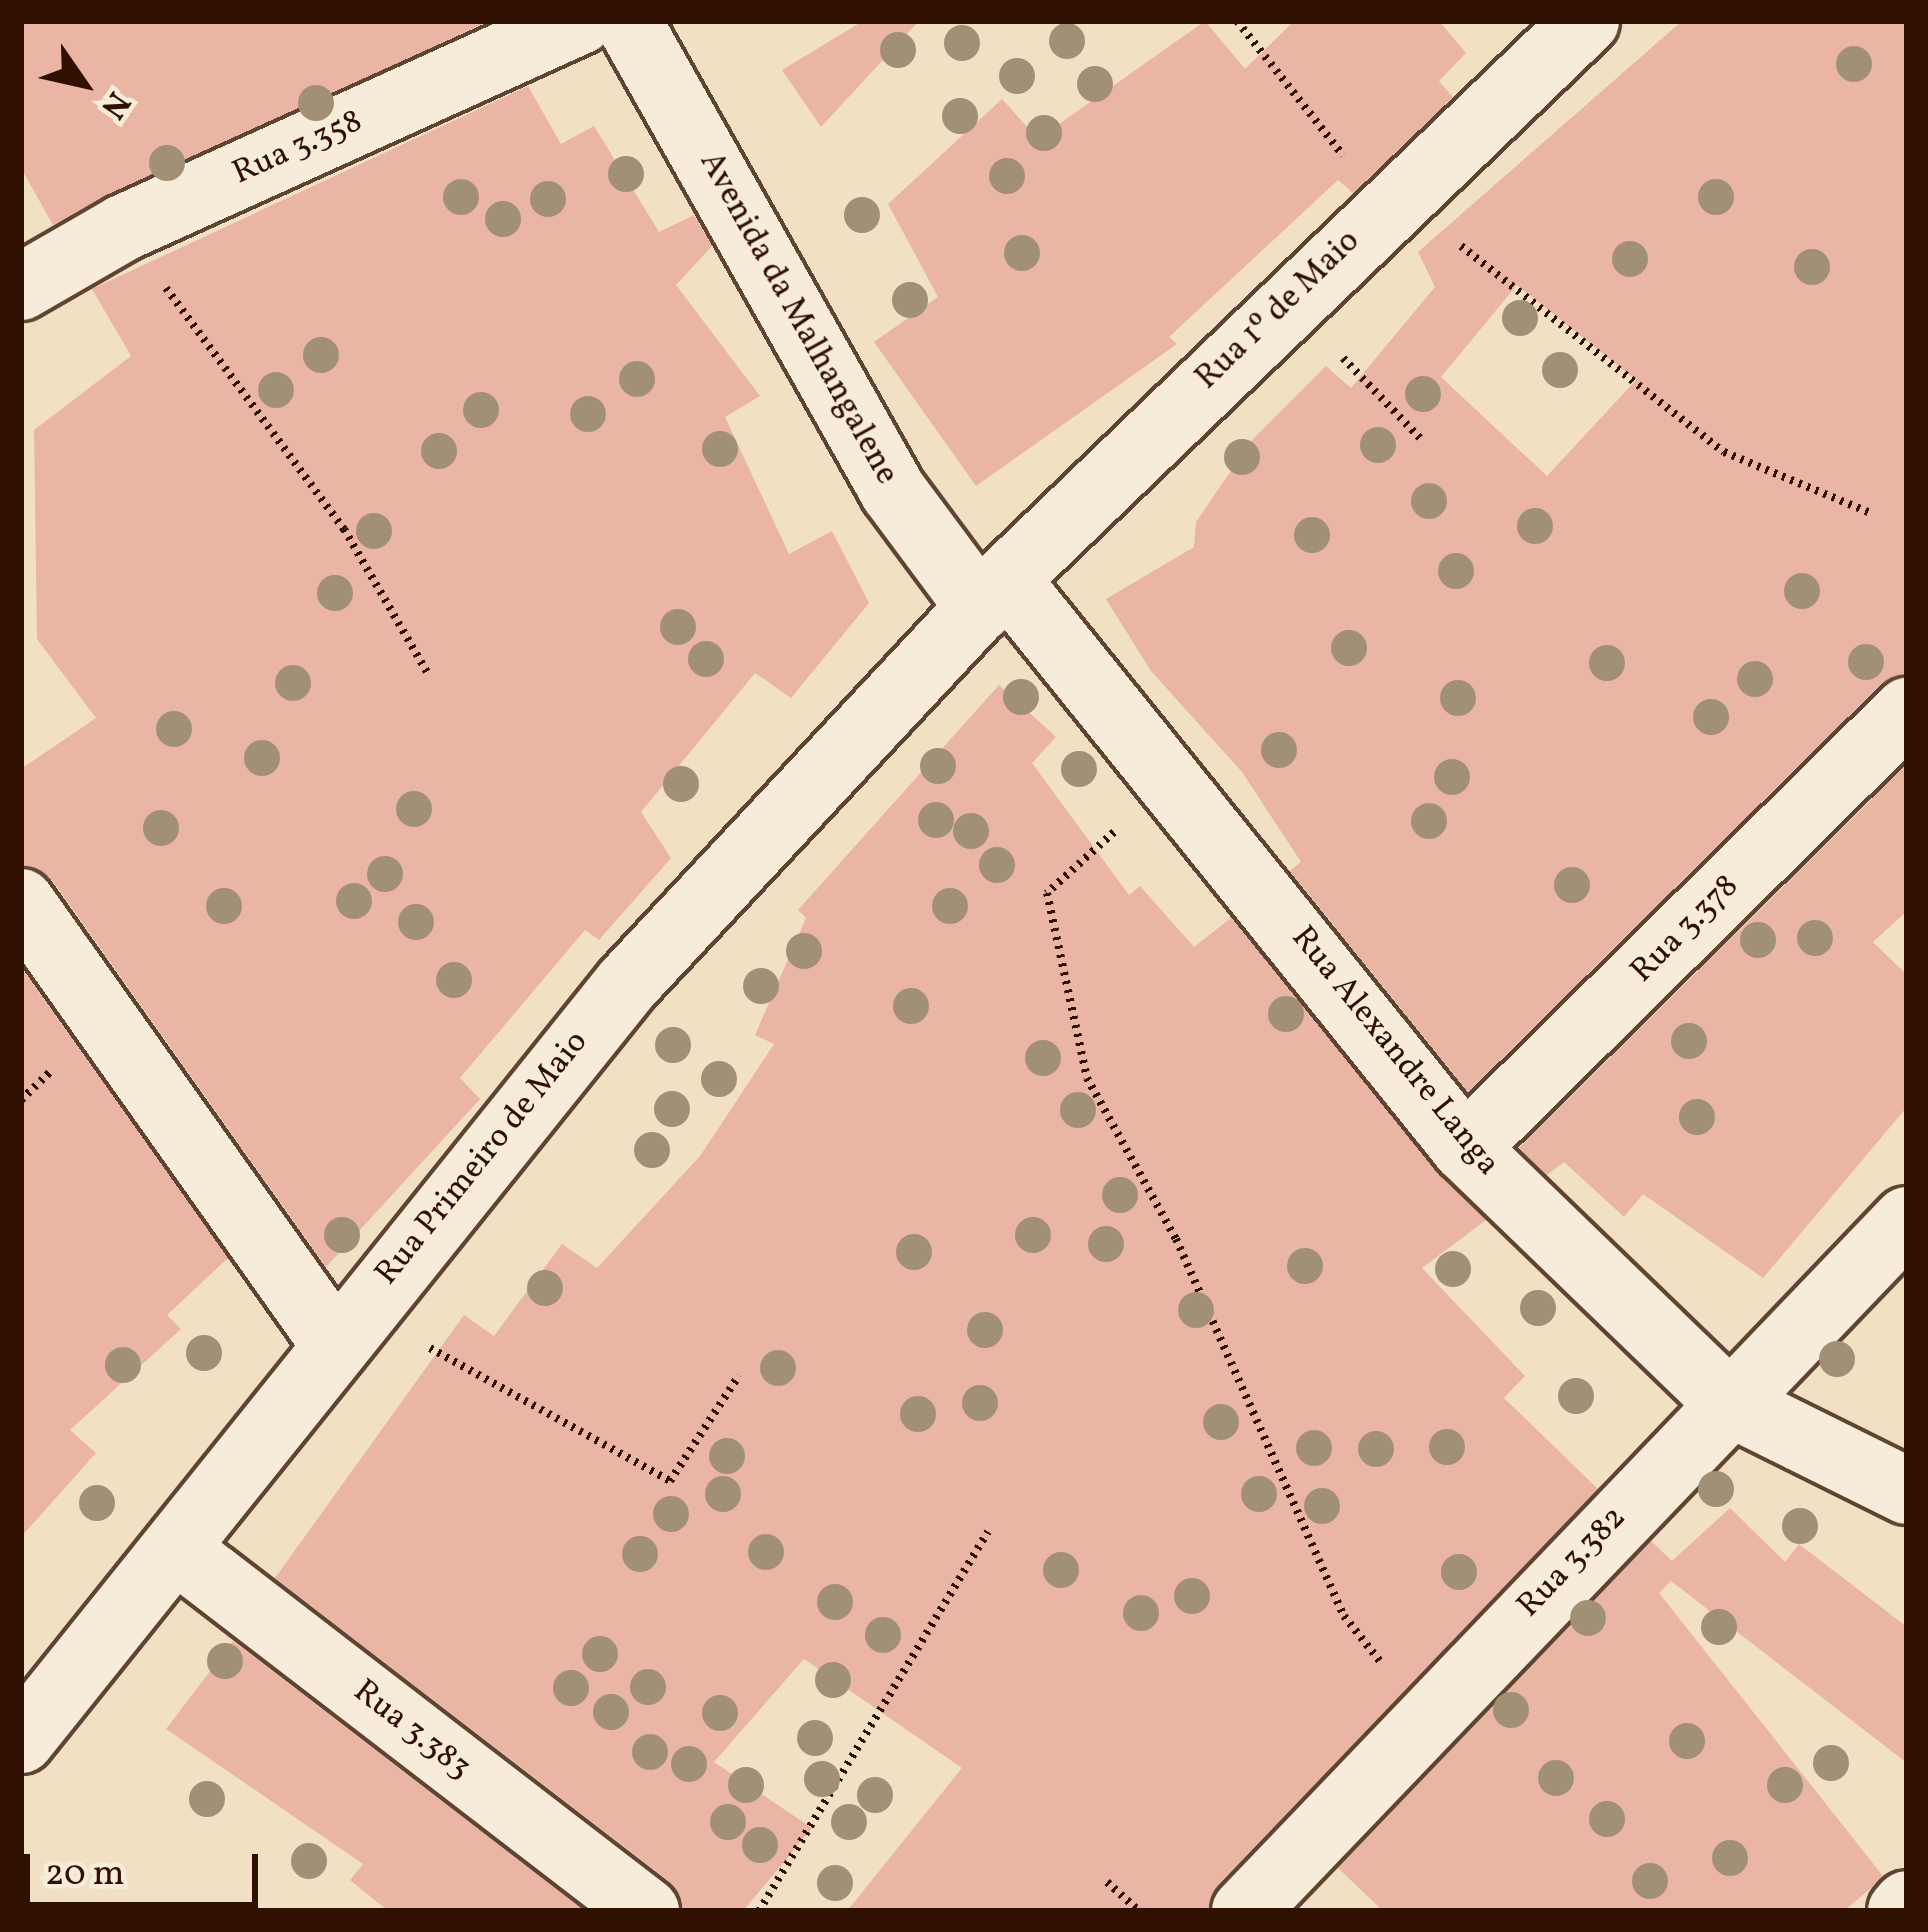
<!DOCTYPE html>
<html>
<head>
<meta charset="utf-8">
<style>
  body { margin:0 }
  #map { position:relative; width:1928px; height:1932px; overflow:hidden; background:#f2e0c5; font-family:Vollkorn,serif }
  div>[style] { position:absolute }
  .building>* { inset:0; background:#eab5a5 }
  .path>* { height:8px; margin-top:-4px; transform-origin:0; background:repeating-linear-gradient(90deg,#301001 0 3px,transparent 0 9px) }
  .roads { filter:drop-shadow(3px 0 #604432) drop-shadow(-3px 0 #604432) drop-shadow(0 3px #604432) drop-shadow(0 -3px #604432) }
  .minor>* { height:66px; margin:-33px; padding:0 33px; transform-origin:33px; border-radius:33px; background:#f7ebd9 }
  .trees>* { width:36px; height:36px; margin:-18px; border-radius:50%; background:#a29076 }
  span { translate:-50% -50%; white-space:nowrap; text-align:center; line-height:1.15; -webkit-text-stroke:9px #f7ebd9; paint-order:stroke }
  .street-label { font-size:33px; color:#301001 }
  .frame { position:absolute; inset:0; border:24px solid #301001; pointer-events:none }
  .north { position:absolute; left:24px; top:24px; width:120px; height:120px; -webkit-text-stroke:9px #f7ebd9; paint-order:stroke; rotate:124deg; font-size:33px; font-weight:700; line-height:48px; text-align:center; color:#301001 }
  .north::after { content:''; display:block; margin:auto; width:42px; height:54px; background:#301001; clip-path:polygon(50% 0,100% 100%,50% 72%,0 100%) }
  .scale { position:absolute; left:24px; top:1854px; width:234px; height:54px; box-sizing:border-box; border:6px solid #301001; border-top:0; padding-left:15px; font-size:36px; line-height:42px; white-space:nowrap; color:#301001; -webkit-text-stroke:9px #f7ebd9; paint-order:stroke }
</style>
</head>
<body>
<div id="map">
  <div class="building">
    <div style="clip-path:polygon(21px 21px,489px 21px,53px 225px,21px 168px)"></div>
    <div style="clip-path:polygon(863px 21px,919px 21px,821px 127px,782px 70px)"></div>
    <div style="clip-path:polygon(1205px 21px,1245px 69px,1294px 21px,1439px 21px,1466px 53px,1439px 81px,1453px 97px,1353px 193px,1338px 180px,1169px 337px,1177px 344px,976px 486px,874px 342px,938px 297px,888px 204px,1002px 99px,1038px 139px)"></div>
    <div style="clip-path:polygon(evenodd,1682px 21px,1907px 21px,1907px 675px,1881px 684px,1468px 1092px,1290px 871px,1301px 862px,1242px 772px,1151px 671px,1106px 599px,1194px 547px,1196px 522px,1252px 440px,1326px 366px,1351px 388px,1435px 287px,1418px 252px,1682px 21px,1517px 285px,1636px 380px,1547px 476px,1441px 377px,1517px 285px)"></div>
    <div style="clip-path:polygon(528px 86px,561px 144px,594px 126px,659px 232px,694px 215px,712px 246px,676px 285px,760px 396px,725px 417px,789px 554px,832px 531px,869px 603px,791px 698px,755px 673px,641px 812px,671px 858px,599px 940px,585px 930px,460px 1078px,480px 1099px,326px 1267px,52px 880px,21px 865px,21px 769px,96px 718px,37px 639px,34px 430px,131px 356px,92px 289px)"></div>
    <div style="clip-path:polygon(999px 685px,1056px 737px,1032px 763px,1129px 895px,1140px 886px,1194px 947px,1231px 918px,1486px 1220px,1422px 1268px,1525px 1376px,1504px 1398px,1598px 1489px,1218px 1885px,1209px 1911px,847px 1911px,962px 1768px,804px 1659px,714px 1762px,812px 1828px,743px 1911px,683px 1911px,669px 1881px,275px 1578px,464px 1315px,494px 1336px,562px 1244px,597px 1268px,700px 1156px,774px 1044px,755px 1035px,806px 918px,798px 910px)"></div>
    <div style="clip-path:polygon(1907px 764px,1907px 911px,1873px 942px,1907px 975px,1907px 1107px,1763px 1278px,1643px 1194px,1624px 1217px,1564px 1162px,1547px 1175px,1519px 1148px)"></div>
    <div style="clip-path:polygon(21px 967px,228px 1258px,167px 1315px,181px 1329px,70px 1430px,96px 1453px,21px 1537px)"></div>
    <div style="clip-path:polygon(1730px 1508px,1785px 1562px,1799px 1544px,1907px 1627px,1907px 1763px,1671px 1581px,1659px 1593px,1883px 1876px,1871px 1888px,1844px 1911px,1383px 1911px,1338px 1868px,1651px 1541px,1672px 1561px)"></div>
    <div style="clip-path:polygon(233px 1641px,585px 1911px,388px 1911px,350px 1880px,363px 1864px,166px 1729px)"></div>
  </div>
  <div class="path">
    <div style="left:1237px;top:21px;width:171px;rotate:51.7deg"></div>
    <div style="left:1461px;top:246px;width:334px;rotate:38.1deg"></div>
    <div style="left:1724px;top:452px;width:161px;rotate:22.6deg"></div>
    <div style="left:166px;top:288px;width:300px;rotate:53.6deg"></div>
    <div style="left:344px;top:529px;width:165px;rotate:59.9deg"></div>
    <div style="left:1343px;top:358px;width:111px;rotate:46.1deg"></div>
    <div style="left:1114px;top:832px;width:91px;rotate:137.7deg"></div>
    <div style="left:1047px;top:893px;width:189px;rotate:77.8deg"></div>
    <div style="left:1087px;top:1078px;width:184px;rotate:61.1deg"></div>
    <div style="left:1176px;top:1239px;width:413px;rotate:66deg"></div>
    <div style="left:1344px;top:1616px;width:61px;rotate:51.6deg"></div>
    <div style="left:21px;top:1100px;width:40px;rotate:-44deg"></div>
    <div style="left:430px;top:1348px;width:274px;rotate:29deg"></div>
    <div style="left:670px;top:1481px;width:126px;rotate:-56.9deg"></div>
    <div style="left:1107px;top:1882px;width:43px;rotate:42.2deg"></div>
    <div style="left:759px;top:1911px;width:443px;rotate:-58.9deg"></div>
  </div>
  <div class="roads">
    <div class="minor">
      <div style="left:628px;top:21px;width:540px;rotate:60.58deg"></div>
      <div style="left:893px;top:491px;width:146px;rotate:53.4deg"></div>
      <div style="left:21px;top:287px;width:118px;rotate:-30deg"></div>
      <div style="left:123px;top:228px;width:502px;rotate:-24.37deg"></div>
      <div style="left:1006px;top:579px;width:731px;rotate:51.11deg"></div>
      <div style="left:1465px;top:1148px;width:366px;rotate:44deg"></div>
      <div style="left:1728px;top:1402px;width:200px;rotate:26.4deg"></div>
      <div style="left:21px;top:902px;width:539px;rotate:54.66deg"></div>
      <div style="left:1465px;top:1148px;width:622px;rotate:-44.67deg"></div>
      <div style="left:177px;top:1550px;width:592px;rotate:37.59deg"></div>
      <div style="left:21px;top:1740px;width:970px;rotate:-51.28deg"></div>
      <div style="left:628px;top:983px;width:553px;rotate:-46.9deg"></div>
      <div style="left:1006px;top:579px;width:805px;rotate:-43.89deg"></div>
      <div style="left:1245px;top:1911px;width:957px;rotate:-46.23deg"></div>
      <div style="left:1901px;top:1911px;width:9px;rotate:-49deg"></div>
    </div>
  </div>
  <div class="trees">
    <div style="left:1067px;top:41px"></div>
    <div style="left:962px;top:43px"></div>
    <div style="left:898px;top:50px"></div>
    <div style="left:1854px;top:64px"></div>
    <div style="left:1017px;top:76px"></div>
    <div style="left:1095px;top:84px"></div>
    <div style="left:316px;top:103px"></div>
    <div style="left:960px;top:116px"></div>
    <div style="left:1044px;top:133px"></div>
    <div style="left:167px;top:163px"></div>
    <div style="left:626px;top:174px"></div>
    <div style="left:1007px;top:176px"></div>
    <div style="left:461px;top:197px"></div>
    <div style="left:1716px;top:197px"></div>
    <div style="left:548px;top:199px"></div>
    <div style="left:862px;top:215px"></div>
    <div style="left:503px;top:219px"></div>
    <div style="left:1022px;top:253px"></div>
    <div style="left:1630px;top:259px"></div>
    <div style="left:1812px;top:267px"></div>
    <div style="left:910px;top:300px"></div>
    <div style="left:1520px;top:318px"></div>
    <div style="left:321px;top:355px"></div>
    <div style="left:1560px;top:370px"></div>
    <div style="left:637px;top:379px"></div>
    <div style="left:276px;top:390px"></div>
    <div style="left:1423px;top:394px"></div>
    <div style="left:481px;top:410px"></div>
    <div style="left:588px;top:414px"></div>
    <div style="left:1378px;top:445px"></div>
    <div style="left:720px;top:449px"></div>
    <div style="left:439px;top:451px"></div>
    <div style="left:1242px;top:457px"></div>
    <div style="left:1429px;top:501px"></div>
    <div style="left:1535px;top:526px"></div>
    <div style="left:374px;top:531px"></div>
    <div style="left:1312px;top:535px"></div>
    <div style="left:1456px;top:571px"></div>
    <div style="left:1802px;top:591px"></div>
    <div style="left:335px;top:593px"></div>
    <div style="left:678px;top:627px"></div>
    <div style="left:1349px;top:648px"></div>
    <div style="left:706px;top:659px"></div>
    <div style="left:1866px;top:662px"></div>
    <div style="left:1607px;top:663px"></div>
    <div style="left:1755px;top:679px"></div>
    <div style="left:293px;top:683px"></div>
    <div style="left:1021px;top:697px"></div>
    <div style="left:1458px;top:698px"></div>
    <div style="left:1711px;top:717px"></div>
    <div style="left:174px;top:729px"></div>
    <div style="left:1279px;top:750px"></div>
    <div style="left:262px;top:758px"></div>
    <div style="left:938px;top:766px"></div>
    <div style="left:1079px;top:769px"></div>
    <div style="left:1452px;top:777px"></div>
    <div style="left:681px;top:784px"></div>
    <div style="left:414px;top:809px"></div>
    <div style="left:936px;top:820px"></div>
    <div style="left:1429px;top:821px"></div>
    <div style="left:161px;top:828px"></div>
    <div style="left:971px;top:831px"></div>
    <div style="left:997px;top:865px"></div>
    <div style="left:385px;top:874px"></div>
    <div style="left:1572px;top:885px"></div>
    <div style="left:354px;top:901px"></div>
    <div style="left:224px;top:906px"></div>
    <div style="left:950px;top:906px"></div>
    <div style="left:416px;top:922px"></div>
    <div style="left:1815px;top:938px"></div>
    <div style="left:1758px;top:940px"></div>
    <div style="left:804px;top:951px"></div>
    <div style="left:454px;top:980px"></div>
    <div style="left:761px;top:986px"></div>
    <div style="left:911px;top:1006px"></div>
    <div style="left:1286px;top:1014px"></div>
    <div style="left:1689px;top:1041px"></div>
    <div style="left:673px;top:1045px"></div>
    <div style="left:1043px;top:1058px"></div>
    <div style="left:719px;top:1079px"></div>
    <div style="left:672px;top:1109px"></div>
    <div style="left:1078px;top:1110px"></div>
    <div style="left:1697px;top:1117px"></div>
    <div style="left:652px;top:1150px"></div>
    <div style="left:1120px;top:1195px"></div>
    <div style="left:342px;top:1235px"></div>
    <div style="left:1033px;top:1235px"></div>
    <div style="left:1106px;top:1244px"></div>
    <div style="left:914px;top:1252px"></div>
    <div style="left:1305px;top:1266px"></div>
    <div style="left:1453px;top:1269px"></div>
    <div style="left:545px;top:1288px"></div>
    <div style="left:1538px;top:1308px"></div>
    <div style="left:1196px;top:1310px"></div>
    <div style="left:985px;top:1330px"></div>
    <div style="left:204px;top:1353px"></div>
    <div style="left:1837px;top:1359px"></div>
    <div style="left:123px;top:1365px"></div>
    <div style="left:778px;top:1368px"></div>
    <div style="left:1576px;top:1396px"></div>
    <div style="left:980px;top:1403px"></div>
    <div style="left:918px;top:1414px"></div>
    <div style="left:1221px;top:1422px"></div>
    <div style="left:1447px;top:1447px"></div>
    <div style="left:1314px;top:1448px"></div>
    <div style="left:1376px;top:1449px"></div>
    <div style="left:727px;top:1456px"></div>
    <div style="left:1716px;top:1489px"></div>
    <div style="left:723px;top:1494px"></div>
    <div style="left:1259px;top:1494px"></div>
    <div style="left:97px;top:1503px"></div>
    <div style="left:1322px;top:1506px"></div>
    <div style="left:671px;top:1514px"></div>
    <div style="left:1800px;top:1526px"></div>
    <div style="left:766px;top:1552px"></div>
    <div style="left:640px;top:1554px"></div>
    <div style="left:1061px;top:1570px"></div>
    <div style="left:1459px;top:1572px"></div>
    <div style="left:1192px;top:1596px"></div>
    <div style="left:835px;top:1602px"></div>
    <div style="left:1141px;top:1613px"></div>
    <div style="left:1588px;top:1618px"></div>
    <div style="left:1719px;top:1627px"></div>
    <div style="left:883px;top:1635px"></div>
    <div style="left:600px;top:1654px"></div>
    <div style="left:225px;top:1661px"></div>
    <div style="left:833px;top:1680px"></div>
    <div style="left:648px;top:1687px"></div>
    <div style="left:571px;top:1688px"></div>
    <div style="left:1511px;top:1710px"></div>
    <div style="left:611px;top:1712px"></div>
    <div style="left:720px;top:1713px"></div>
    <div style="left:815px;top:1738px"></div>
    <div style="left:1687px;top:1741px"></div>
    <div style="left:650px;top:1752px"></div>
    <div style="left:1831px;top:1763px"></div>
    <div style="left:689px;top:1764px"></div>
    <div style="left:1556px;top:1778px"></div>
    <div style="left:822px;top:1779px"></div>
    <div style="left:746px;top:1785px"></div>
    <div style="left:1785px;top:1785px"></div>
    <div style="left:875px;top:1795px"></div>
    <div style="left:207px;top:1799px"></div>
    <div style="left:1607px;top:1819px"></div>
    <div style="left:728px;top:1822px"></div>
    <div style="left:849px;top:1822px"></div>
    <div style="left:760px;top:1845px"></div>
    <div style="left:1730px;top:1858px"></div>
    <div style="left:309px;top:1861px"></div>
    <div style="left:1650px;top:1881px"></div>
    <div style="left:835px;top:1883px"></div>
  </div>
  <div class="street-label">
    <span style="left:298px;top:149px;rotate:-24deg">Rua 3.358</span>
    <span style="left:1279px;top:311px;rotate:-44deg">Rua 1º de Maio</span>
    <span style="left:797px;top:319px;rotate:61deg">Avenida da Malhangalene</span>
    <span style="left:1686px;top:930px;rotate:-45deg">Rua 3.378</span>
    <span style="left:1394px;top:1052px;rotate:51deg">Rua Alexandre Langa</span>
    <span style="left:483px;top:1159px;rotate:-51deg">Rua Primeiro de Maio</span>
    <span style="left:1573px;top:1563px;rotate:-46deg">Rua 3.382</span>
    <span style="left:411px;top:1731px;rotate:38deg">Rua 3.383</span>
  </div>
  <div class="frame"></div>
  <div class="north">N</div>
  <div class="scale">20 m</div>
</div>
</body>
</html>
